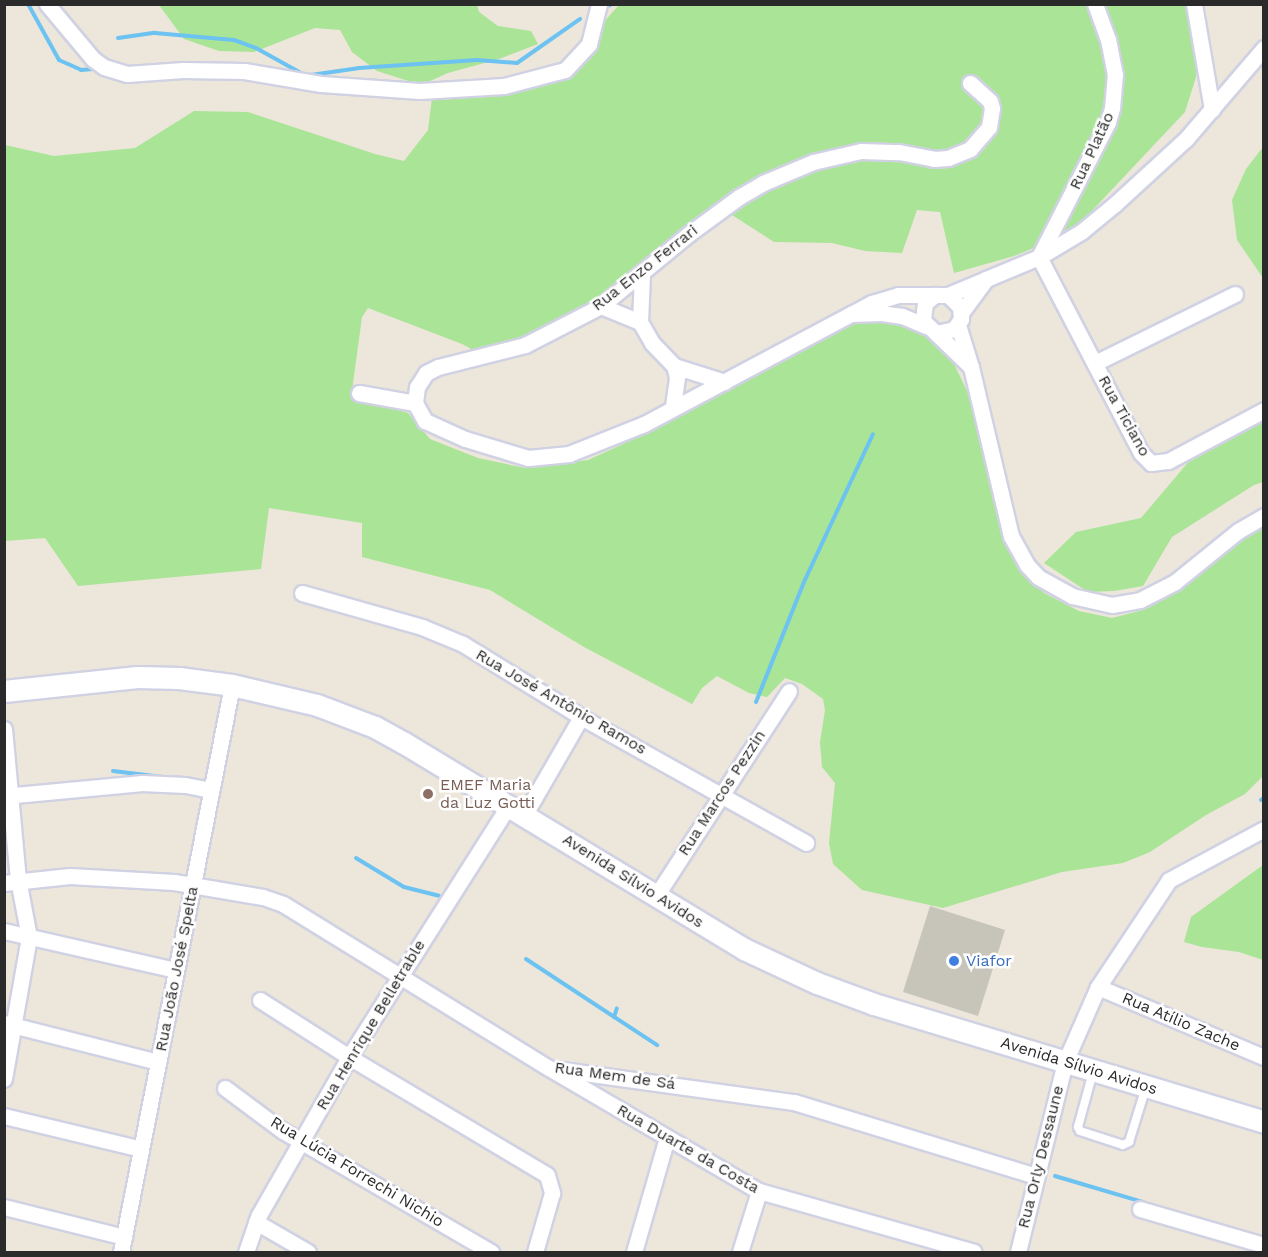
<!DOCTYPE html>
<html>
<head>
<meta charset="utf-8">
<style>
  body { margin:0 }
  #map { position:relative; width:1268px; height:1257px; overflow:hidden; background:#ece6db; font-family:"Work Sans",sans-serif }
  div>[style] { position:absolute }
  .green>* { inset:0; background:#aae496 }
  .stream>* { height:4px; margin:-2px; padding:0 2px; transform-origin:2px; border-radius:2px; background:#6cc2f1 }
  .building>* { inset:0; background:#c7c4ba }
  .roads { filter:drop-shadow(2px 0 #d0d2e3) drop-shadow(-2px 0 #d0d2e3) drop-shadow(0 2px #d0d2e3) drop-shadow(0 -2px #d0d2e3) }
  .service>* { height:8px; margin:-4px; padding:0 4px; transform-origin:4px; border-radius:4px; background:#fff }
  .minor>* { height:15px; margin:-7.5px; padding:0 7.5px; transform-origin:7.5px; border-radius:7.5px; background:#fff }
  .secondary>* { height:21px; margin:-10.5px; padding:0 10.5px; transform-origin:10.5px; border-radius:10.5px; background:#fff }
  .dots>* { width:16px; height:16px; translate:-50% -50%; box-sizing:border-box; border:3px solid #fff; border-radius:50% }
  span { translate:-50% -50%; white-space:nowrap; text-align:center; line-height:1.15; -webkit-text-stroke:5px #fff; paint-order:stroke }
  .street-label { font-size:16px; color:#2a2a2a }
  .education-label { font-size:16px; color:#785e54 }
  .left { translate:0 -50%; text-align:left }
  .shop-label { font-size:16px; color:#366cbe }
  .frame { position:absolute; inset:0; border:6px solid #2a2a2a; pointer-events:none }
</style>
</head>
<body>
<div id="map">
  <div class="green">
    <div style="clip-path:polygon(159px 5px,477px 5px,479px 12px,498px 26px,531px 31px,538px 44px,499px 59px,448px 73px,421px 85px,377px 71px,352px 52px,340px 30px,315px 28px,254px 52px,219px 51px,184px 39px)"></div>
    <div style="clip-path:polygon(619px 5px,1189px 5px,1196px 38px,1196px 77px,1185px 112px,1072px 232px,1014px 256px,954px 273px,940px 212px,917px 210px,902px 253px,865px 251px,832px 243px,774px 242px,732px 215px,701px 223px,582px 324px,541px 344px,488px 358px,462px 344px,368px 308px,362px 317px,351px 398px,408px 413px,430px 439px,478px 458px,525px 468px,588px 460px,654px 430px,758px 366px,866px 319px,909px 322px,944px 343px,969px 395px,1011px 553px,1044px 593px,1079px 611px,1112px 618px,1143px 610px,1176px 593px,1246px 535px,1263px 526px,1263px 776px,1245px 794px,1206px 815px,1150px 852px,1123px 863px,1062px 872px,943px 908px,862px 890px,833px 864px,829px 843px,835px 783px,822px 767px,820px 742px,825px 710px,823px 699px,802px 684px,785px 678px,767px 697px,749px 693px,717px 676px,702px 688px,692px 704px,584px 647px,490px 590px,362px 557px,362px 523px,269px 508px,261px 569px,78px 586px,45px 538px,5px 541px,5px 145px,54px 156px,135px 148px,194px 111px,248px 112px,375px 154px,404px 161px,428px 130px,433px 90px,454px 91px,566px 64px)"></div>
    <div style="clip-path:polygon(1263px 147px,1263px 278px,1237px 240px,1232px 200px,1246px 169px)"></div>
    <div style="clip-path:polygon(1263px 421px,1263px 482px,1254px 485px,1172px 537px,1143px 586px,1114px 591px,1088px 592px,1044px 563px,1076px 532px,1141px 518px,1202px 446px)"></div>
    <div style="clip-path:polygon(1263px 865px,1263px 960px,1239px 952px,1202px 947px,1184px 942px,1191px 917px)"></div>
  </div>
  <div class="stream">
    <div style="left:28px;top:4px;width:64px;rotate:61deg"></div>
    <div style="left:59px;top:60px;width:24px;rotate:24deg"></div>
    <div style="left:81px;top:70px;width:12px;rotate:-5deg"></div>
    <div style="left:608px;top:6px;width:4px;rotate:-27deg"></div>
    <div style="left:118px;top:38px;width:37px;rotate:-8deg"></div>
    <div style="left:155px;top:33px;width:79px;rotate:5.1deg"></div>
    <div style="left:234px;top:40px;width:23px;rotate:20deg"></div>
    <div style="left:256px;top:48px;width:54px;rotate:29deg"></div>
    <div style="left:311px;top:75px;width:49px;rotate:-8.3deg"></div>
    <div style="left:359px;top:68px;width:118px;rotate:-3.9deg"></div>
    <div style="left:477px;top:60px;width:40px;rotate:4.3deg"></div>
    <div style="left:517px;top:63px;width:77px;rotate:-34.9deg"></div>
    <div style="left:756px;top:702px;width:129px;rotate:-68.2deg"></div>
    <div style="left:804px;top:582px;width:163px;rotate:-65deg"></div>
    <div style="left:113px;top:771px;width:50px;rotate:6.8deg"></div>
    <div style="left:1261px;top:800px;width:4px;rotate:-34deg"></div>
    <div style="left:356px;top:858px;width:56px;rotate:31.1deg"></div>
    <div style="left:404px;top:887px;width:36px;rotate:14deg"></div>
    <div style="left:526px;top:959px;width:157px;rotate:33.3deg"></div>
    <div style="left:614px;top:1017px;width:9px;rotate:-72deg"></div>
    <div style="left:1055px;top:1176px;width:92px;rotate:16.5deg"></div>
  </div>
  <div class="building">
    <div style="clip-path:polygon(930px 906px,1005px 930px,978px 1016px,903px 992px)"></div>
  </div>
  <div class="roads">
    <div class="service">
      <div style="left:1093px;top:1072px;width:57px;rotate:105.3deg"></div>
      <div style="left:1078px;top:1127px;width:4px;rotate:63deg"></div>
      <div style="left:1080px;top:1131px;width:45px;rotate:18deg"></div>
      <div style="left:1123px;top:1145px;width:7px;rotate:-27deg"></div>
      <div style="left:1129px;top:1142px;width:58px;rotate:-72.8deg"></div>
    </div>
    <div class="minor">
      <div style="left:47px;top:4px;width:72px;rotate:50.1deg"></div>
      <div style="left:93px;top:59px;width:14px;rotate:36deg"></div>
      <div style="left:104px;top:67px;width:24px;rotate:17deg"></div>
      <div style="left:127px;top:74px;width:56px;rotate:-4.1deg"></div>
      <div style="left:183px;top:70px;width:61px;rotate:0.9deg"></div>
      <div style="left:244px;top:71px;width:78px;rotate:9.6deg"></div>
      <div style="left:321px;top:84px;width:99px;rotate:4deg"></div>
      <div style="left:420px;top:91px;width:84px;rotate:-3.4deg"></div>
      <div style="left:504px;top:86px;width:63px;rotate:-14.7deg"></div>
      <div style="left:565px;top:70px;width:35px;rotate:-47deg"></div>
      <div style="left:589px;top:44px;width:41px;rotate:-76deg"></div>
      <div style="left:1095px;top:4px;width:37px;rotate:70deg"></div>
      <div style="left:1108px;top:39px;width:36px;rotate:79deg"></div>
      <div style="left:1115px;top:74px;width:34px;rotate:95deg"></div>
      <div style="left:1112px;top:108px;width:15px;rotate:106deg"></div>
      <div style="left:1108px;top:122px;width:152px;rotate:117.1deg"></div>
      <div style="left:1039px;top:257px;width:221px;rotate:62.5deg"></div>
      <div style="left:1141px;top:453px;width:14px;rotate:45deg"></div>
      <div style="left:1151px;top:463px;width:17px;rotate:-7deg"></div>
      <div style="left:1168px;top:461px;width:109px;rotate:-28deg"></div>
      <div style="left:1194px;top:4px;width:107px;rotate:80.3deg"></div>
      <div style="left:986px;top:279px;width:57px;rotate:-22.5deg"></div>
      <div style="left:1039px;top:257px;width:49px;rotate:-30.8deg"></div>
      <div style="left:1081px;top:232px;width:44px;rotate:-39.5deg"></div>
      <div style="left:1115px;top:204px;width:96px;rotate:-42.5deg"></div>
      <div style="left:1186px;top:139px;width:120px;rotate:-49.4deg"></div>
      <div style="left:948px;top:295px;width:17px;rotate:45deg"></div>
      <div style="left:960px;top:307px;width:12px;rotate:85deg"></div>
      <div style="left:961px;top:319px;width:12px;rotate:125deg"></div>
      <div style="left:954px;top:329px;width:18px;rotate:167deg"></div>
      <div style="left:936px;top:333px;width:18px;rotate:-137deg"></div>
      <div style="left:923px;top:321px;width:18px;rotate:-84deg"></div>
      <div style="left:925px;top:303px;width:13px;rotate:-39deg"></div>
      <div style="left:935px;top:295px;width:13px"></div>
      <div style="left:948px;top:295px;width:41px;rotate:-22.8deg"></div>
      <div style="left:986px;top:279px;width:42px;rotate:126.3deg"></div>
      <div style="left:601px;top:306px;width:42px;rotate:22.3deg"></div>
      <div style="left:640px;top:322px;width:48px;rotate:-87.6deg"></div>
      <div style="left:851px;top:314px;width:234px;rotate:152deg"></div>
      <div style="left:644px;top:424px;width:81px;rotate:158.2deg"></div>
      <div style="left:569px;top:454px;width:41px;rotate:174.4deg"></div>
      <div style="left:528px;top:458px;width:66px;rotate:-163.2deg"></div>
      <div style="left:465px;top:439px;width:44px;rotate:-155.8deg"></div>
      <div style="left:425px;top:421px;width:21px;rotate:-119deg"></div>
      <div style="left:415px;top:403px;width:16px;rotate:-83deg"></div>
      <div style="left:417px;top:387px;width:17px;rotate:-57deg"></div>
      <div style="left:426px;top:373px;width:13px;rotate:-27deg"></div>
      <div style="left:438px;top:367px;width:90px;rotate:-14.2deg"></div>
      <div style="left:525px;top:345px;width:85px;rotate:-27.2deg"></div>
      <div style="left:601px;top:306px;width:115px;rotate:-39.4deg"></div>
      <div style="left:690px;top:233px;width:61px;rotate:-36.3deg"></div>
      <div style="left:739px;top:197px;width:28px;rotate:-30deg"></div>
      <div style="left:763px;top:183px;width:54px;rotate:-22.8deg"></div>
      <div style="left:813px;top:162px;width:49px;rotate:-12.9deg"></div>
      <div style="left:861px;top:151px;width:38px;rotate:2deg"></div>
      <div style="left:899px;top:152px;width:36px;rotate:11deg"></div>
      <div style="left:934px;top:159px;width:14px;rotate:-4deg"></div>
      <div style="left:948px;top:158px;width:24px;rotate:-22deg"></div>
      <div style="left:970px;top:149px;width:29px;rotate:-49deg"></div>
      <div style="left:989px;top:127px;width:19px;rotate:-81deg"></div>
      <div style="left:992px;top:108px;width:7px;rotate:-106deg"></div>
      <div style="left:990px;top:101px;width:27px;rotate:-138deg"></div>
      <div style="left:640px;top:322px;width:24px;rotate:60deg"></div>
      <div style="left:652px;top:343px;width:32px;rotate:46deg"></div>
      <div style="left:926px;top:326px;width:26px;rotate:-157deg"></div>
      <div style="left:902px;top:316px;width:21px;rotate:-172deg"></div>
      <div style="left:881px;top:313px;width:30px;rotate:178deg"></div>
      <div style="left:851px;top:314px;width:24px;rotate:-28deg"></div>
      <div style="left:872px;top:303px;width:27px;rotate:-17deg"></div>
      <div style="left:898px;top:295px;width:37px"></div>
      <div style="left:936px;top:333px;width:49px;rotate:44.2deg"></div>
      <div style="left:971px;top:367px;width:44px;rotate:-107.2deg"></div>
      <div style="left:1095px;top:363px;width:156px;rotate:-26.2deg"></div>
      <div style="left:971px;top:367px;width:174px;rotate:76.7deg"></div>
      <div style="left:1011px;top:536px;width:33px;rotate:61deg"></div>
      <div style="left:1027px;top:565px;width:16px;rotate:47deg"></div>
      <div style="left:1038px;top:577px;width:39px;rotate:29deg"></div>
      <div style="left:1072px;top:596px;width:41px;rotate:12.7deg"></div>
      <div style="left:1112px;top:605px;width:28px;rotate:-10deg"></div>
      <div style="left:1140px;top:600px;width:39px;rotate:-27deg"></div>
      <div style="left:1175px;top:582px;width:81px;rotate:-39deg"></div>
      <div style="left:1238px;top:531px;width:30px;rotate:-30deg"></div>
      <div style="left:359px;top:393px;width:57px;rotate:10.1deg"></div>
      <div style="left:673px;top:406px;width:29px;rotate:-82deg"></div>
      <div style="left:677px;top:377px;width:11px;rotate:-105deg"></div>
      <div style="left:674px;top:366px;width:53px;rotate:17.4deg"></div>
      <div style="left:302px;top:593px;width:125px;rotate:15.8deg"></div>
      <div style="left:422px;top:627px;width:44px;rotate:22.5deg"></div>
      <div style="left:463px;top:644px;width:139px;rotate:31.7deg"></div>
      <div style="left:581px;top:717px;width:258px;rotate:29.2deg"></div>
      <div style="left:4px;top:729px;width:151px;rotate:84.7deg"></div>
      <div style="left:18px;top:879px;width:59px;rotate:79.3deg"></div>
      <div style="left:29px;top:937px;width:144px;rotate:100deg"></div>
      <div style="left:4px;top:796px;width:139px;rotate:-5.4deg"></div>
      <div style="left:142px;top:783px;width:43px;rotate:2.7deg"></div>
      <div style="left:185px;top:785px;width:26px;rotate:11deg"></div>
      <div style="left:525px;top:814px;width:112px;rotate:-60deg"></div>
      <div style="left:4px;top:883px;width:66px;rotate:-6.1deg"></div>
      <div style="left:70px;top:876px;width:104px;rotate:3.3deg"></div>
      <div style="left:174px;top:882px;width:90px;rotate:9.6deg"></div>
      <div style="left:263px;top:897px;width:21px;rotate:19deg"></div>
      <div style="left:283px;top:904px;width:312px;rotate:31.7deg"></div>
      <div style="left:549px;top:1068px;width:243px;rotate:30.4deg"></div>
      <div style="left:759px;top:1191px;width:223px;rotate:15.8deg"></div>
      <div style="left:656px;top:896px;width:244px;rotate:-57deg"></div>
      <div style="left:4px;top:931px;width:176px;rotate:12.8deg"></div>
      <div style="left:1098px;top:987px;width:180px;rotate:22.9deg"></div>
      <div style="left:260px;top:1000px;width:106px;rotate:32.6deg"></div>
      <div style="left:349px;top:1057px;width:230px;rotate:30.8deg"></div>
      <div style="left:547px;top:1175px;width:19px;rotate:74deg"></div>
      <div style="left:552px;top:1193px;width:61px;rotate:106.1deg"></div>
      <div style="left:4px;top:1023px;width:159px;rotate:14.2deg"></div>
      <div style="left:555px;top:1069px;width:241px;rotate:7.9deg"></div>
      <div style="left:794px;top:1102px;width:253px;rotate:17deg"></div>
      <div style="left:225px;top:1088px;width:72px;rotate:36.6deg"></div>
      <div style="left:283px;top:1131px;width:241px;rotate:30.2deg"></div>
      <div style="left:4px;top:1116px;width:141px;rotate:13.5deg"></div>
      <div style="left:4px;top:1207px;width:124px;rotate:14deg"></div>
      <div style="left:1140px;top:1209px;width:129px;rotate:16.2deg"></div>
      <div style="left:256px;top:1222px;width:60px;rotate:30deg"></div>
      <div style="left:121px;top:1252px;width:578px;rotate:-78.92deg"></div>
      <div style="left:246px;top:1252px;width:39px;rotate:-71deg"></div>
      <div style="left:259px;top:1215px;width:182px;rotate:-60.3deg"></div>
      <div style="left:349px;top:1057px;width:299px;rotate:-57.6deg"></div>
      <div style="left:634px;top:1252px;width:119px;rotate:-73.9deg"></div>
      <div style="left:740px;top:1252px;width:64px;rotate:-72.7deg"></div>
      <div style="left:1018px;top:1252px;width:196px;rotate:-76.1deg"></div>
      <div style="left:1065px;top:1062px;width:82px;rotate:-66.3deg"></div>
      <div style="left:1098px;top:987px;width:128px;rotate:-56.4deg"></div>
      <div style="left:1169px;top:880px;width:108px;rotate:-28.2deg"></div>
    </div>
    <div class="secondary">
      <div style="left:4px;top:691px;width:134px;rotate:-6deg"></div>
      <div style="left:137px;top:677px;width:42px;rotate:1.4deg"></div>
      <div style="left:179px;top:678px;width:53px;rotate:7.5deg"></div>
      <div style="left:232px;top:685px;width:87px;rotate:13.2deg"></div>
      <div style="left:317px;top:705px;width:62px;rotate:20.8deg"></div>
      <div style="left:375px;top:727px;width:33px;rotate:29deg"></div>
      <div style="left:404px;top:743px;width:398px;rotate:31.2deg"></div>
      <div style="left:744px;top:949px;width:81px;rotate:25deg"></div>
      <div style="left:817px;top:983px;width:61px;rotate:20.2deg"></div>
      <div style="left:874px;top:1004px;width:407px;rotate:16.8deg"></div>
    </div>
  </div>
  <div class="dots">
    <div style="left:428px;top:794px;background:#8d6e63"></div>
    <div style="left:954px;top:961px;background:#3f7fe0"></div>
  </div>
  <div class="street-label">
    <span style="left:1092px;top:151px;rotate:-65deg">Rua Platão</span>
    <span style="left:645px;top:268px;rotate:-38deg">Rua Enzo Ferrari</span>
    <span style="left:1124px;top:416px;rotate:61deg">Rua Ticiano</span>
    <span style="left:561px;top:702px;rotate:30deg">Rua José Antônio Ramos</span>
    <span style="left:722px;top:793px;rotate:-57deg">Rua Marcos Pezzin</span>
    <span style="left:633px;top:881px;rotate:32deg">Avenida Sílvio Avidos</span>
    <span style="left:177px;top:969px;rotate:-79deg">Rua João José Spelta</span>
    <span style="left:1181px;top:1022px;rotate:23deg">Rua Atílio Zache</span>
    <span style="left:371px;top:1025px;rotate:-59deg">Rua Henrique Belletrable</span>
    <span style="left:1079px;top:1066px;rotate:17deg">Avenida Sílvio Avidos</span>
    <span style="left:615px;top:1076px;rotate:8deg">Rua Mem de Sá</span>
    <span style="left:688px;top:1149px;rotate:30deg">Rua Duarte da Costa</span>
    <span style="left:1041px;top:1157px;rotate:-76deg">Rua Orly Dessaune</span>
    <span style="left:357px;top:1172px;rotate:31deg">Rua Lúcia Forrechi Nichio</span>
  </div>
  <div class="education-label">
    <span class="left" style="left:440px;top:794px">EMEF Maria<br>da Luz Gotti</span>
  </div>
  <div class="shop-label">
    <span class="left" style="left:966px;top:961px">Viafor</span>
  </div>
  <div class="frame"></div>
</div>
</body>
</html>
